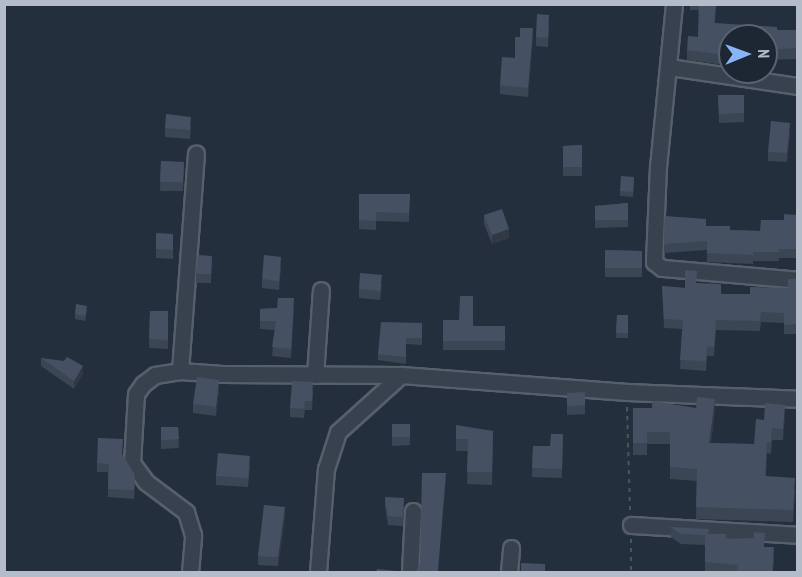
<!DOCTYPE html>
<html>
<head>
<meta charset="utf-8">
<style>
  body { margin:0 }
  #map { position:relative; width:802px; height:577px; overflow:hidden; background:#242f3e; font-family:"PT Sans Narrow",sans-serif }
  div>[style] { position:absolute }
  .path>* { height:2px; margin-top:-1px; transform-origin:0; background:repeating-linear-gradient(90deg,#44595c 0 4.5px,transparent 0 9px) }
  .roads { filter:drop-shadow(2px 0 #565f6c) drop-shadow(-2px 0 #565f6c) drop-shadow(0 2px #565f6c) drop-shadow(0 -2px #565f6c) }
  .street>* { height:15px; margin:-7.5px; padding:0 7.5px; transform-origin:7.5px; border-radius:7.5px; background:#38414e }
  .wall>* { inset:0; background:#3b4654 }
  .shaded-wall>* { inset:0; background:#303945 }
  .building>* { inset:0; background:#455162 }
  span { translate:-50% -50%; white-space:nowrap; text-align:center; line-height:1.15; -webkit-text-stroke:6px #1d2633; paint-order:stroke }
  .frame { position:absolute; inset:0; border:6px solid #b4bcc9; pointer-events:none }
  .north { position:absolute; left:718px; top:24px; width:60px; height:60px; box-sizing:border-box; background:#1d2633; border:2px solid #59626f; border-radius:50%; rotate:89deg; font-size:16px; font-weight:700; line-height:24px; text-align:center; color:#b4bcc9 }
  .north::after { content:''; display:block; margin:auto; width:21px; height:27px; background:#8ab4f8; clip-path:polygon(50% 0,100% 100%,50% 72%,0 100%) }
</style>
</head>
<body>
<div id="map">
  <div class="path">
    <div style="left:627px;top:407px;width:103px;rotate:88.3deg"></div>
    <div style="left:631px;top:539px;width:33px;rotate:90deg"></div>
  </div>
  <div class="roads">
    <div class="street">
      <div style="left:674px;top:4px;width:163px;rotate:95.6deg"></div>
      <div style="left:658px;top:166px;width:96px;rotate:92.4deg"></div>
      <div style="left:654px;top:262px;width:10px;rotate:37deg"></div>
      <div style="left:662px;top:268px;width:137px;rotate:5deg"></div>
      <div style="left:669px;top:67px;width:130px;rotate:8.4deg"></div>
      <div style="left:180px;top:371px;width:218px;rotate:-85.8deg"></div>
      <div style="left:315px;top:375px;width:85px;rotate:-86deg"></div>
      <div style="left:631px;top:525px;width:167px;rotate:3.4deg"></div>
      <div style="left:190px;top:572px;width:37px;rotate:-85deg"></div>
      <div style="left:193px;top:535px;width:24px;rotate:-107deg"></div>
      <div style="left:186px;top:512px;width:50px;rotate:-143.1deg"></div>
      <div style="left:146px;top:482px;width:24px;rotate:-126deg"></div>
      <div style="left:132px;top:463px;width:69px;rotate:-86.7deg"></div>
      <div style="left:136px;top:394px;width:12px;rotate:-55deg"></div>
      <div style="left:143px;top:384px;width:15px;rotate:-37deg"></div>
      <div style="left:155px;top:375px;width:25px;rotate:-9deg"></div>
      <div style="left:180px;top:371px;width:42px;rotate:4.1deg"></div>
      <div style="left:222px;top:374px;width:179px;rotate:0.3deg"></div>
      <div style="left:401px;top:375px;width:227px;rotate:4.3deg"></div>
      <div style="left:627px;top:392px;width:171px;rotate:2.3deg"></div>
      <div style="left:318px;top:572px;width:103px;rotate:-85.6deg"></div>
      <div style="left:326px;top:469px;width:39px;rotate:-72deg"></div>
      <div style="left:338px;top:432px;width:85px;rotate:-42.1deg"></div>
      <div style="left:410px;top:572px;width:61px;rotate:-87.2deg"></div>
      <div style="left:509px;top:572px;width:24px;rotate:-85deg"></div>
    </div>
  </div>
  <div class="wall">
    <div style="clip-path:polygon(690px 4px,716px 4px,715px 23px,777px 30px,798px 30px,798px 59px,766px 60px,766px 36px,730px 36px,730px 58px,725px 58px,725px 65px,687px 60px,687px 50px,698px 37px,699px 15px,698px 10px,690px 10px)"></div>
    <div style="clip-path:polygon(549px 24px,548px 47px,536px 46px,536px 37px)"></div>
    <div style="clip-path:polygon(520px 37px,533px 37px,528px 97px,500px 94px,500px 85px,515px 58px)"></div>
    <div style="clip-path:polygon(718px 95px,744px 95px,744px 122px,719px 123px)"></div>
    <div style="clip-path:polygon(191px 126px,190px 139px,165px 137px,165px 128px)"></div>
    <div style="clip-path:polygon(790px 132px,787px 162px,768px 161px,768px 152px)"></div>
    <div style="clip-path:polygon(582px 145px,582px 176px,563px 176px,563px 146px)"></div>
    <div style="clip-path:polygon(161px 161px,184px 162px,183px 191px,160px 191px)"></div>
    <div style="clip-path:polygon(634px 181px,633px 197px,620px 196px,620px 191px)"></div>
    <div style="clip-path:polygon(359px 194px,410px 194px,409px 222px,376px 221px,376px 230px,359px 229px)"></div>
    <div style="clip-path:polygon(628px 203px,628px 227px,595px 228px,595px 206px)"></div>
    <div style="clip-path:polygon(484px 215px,509px 238px,492px 244px,484px 224px)"></div>
    <div style="clip-path:polygon(665px 216px,706px 226px,730px 230px,760px 231px,798px 224px,798px 258px,779px 258px,779px 261px,753px 261px,753px 264px,707px 262px,707px 250px,664px 253px)"></div>
    <div style="clip-path:polygon(156px 233px,173px 243px,173px 259px,156px 258px)"></div>
    <div style="clip-path:polygon(605px 250px,642px 251px,642px 277px,605px 277px)"></div>
    <div style="clip-path:polygon(212px 256px,211px 283px,196px 283px,196px 274px)"></div>
    <div style="clip-path:polygon(281px 265px,279px 290px,262px 288px,262px 279px)"></div>
    <div style="clip-path:polygon(798px 279px,798px 334px,784px 334px,784px 323px,761px 322px,760px 331px,716px 330px,714px 356px,707px 356px,706px 371px,680px 369px,682px 329px,664px 328px,662px 286px,685px 288px,697px 283px,721px 294px,750px 294px,788px 288px)"></div>
    <div style="clip-path:polygon(382px 284px,380px 300px,359px 298px,359px 289px)"></div>
    <div style="clip-path:polygon(294px 307px,291px 358px,272px 356px,275px 330px,260px 329px,260px 309px)"></div>
    <div style="clip-path:polygon(87px 310px,85px 321px,75px 319px,75px 314px)"></div>
    <div style="clip-path:polygon(150px 311px,168px 311px,168px 349px,149px 348px)"></div>
    <div style="clip-path:polygon(617px 315px,628px 315px,628px 338px,616px 338px)"></div>
    <div style="clip-path:polygon(443px 320px,473px 326px,505px 326px,505px 350px,443px 350px)"></div>
    <div style="clip-path:polygon(422px 323px,422px 345px,406px 344px,406px 364px,378px 360px,378px 354px)"></div>
    <div style="clip-path:polygon(41px 358px,83px 374px,74px 389px,41px 366px)"></div>
    <div style="clip-path:polygon(219px 389px,216px 416px,193px 413px,193px 404px)"></div>
    <div style="clip-path:polygon(313px 391px,312px 410px,305px 410px,304px 418px,290px 417px,290px 408px)"></div>
    <div style="clip-path:polygon(585px 392px,585px 414px,567px 415px,567px 393px)"></div>
    <div style="clip-path:polygon(633px 408px,715px 411px,711px 443px,754px 444px,764px 420px,785px 416px,783px 440px,772px 440px,771px 454px,767px 453px,766px 476px,795px 490px,793px 522px,696px 519px,697px 481px,670px 479px,670px 444px,647px 444px,647px 455px,633px 455px)"></div>
    <div style="clip-path:polygon(392px 424px,410px 424px,410px 445px,392px 446px)"></div>
    <div style="clip-path:polygon(161px 427px,178px 427px,179px 448px,161px 449px)"></div>
    <div style="clip-path:polygon(493px 431px,492px 485px,467px 484px,468px 451px,456px 451px,456px 439px)"></div>
    <div style="clip-path:polygon(563px 434px,562px 478px,532px 477px,533px 446px,550px 446px)"></div>
    <div style="clip-path:polygon(123px 455px,135px 484px,134px 499px,108px 497px,108px 472px,97px 472px,97px 463px)"></div>
    <div style="clip-path:polygon(250px 465px,248px 487px,216px 485px,216px 476px)"></div>
    <div style="clip-path:polygon(385px 497px,404px 507px,403px 526px,388px 525px,385px 506px)"></div>
    <div style="clip-path:polygon(285px 516px,278px 566px,258px 565px,258px 556px)"></div>
    <div style="clip-path:polygon(671px 527px,709px 534px,726px 539px,765px 547px,774px 557px,773px 573px,705px 572px,705px 545px,681px 544px,671px 537px)"></div>
  </div>
  <div class="shaded-wall">
    <div style="clip-path:polygon(533px 28px,533px 37px,528px 97px,528px 88px)"></div>
    <div style="clip-path:polygon(790px 123px,790px 132px,787px 162px,787px 153px)"></div>
    <div style="clip-path:polygon(509px 229px,509px 238px,492px 244px,492px 235px)"></div>
    <div style="clip-path:polygon(83px 366px,83px 374px,74px 389px,74px 381px)"></div>
    <div style="clip-path:polygon(219px 380px,219px 389px,216px 416px,216px 407px)"></div>
    <div style="clip-path:polygon(715px 399px,715px 411px,709px 455px,709px 443px)"></div>
    <div style="clip-path:polygon(785px 405px,785px 416px,783px 440px,783px 429px)"></div>
    <div style="clip-path:polygon(446px 473px,446px 481px,438px 573px)"></div>
    <div style="clip-path:polygon(285px 507px,285px 516px,278px 566px,278px 557px)"></div>
  </div>
  <div class="building">
    <div style="clip-path:polygon(699px 4px,716px 4px,714px 23px,777px 27px,777px 30px,798px 30px,798px 48px,766px 50px,766px 36px,730px 36px,730px 48px,725px 48px,725px 55px,687px 50px,688px 36px,698px 37px)"></div>
    <div style="clip-path:polygon(537px 14px,549px 15px,548px 38px,536px 37px)"></div>
    <div style="clip-path:polygon(520px 28px,533px 28px,528px 88px,500px 85px,502px 57px,515px 58px,515px 37px,520px 37px)"></div>
    <div style="clip-path:polygon(718px 95px,744px 95px,744px 113px,719px 114px)"></div>
    <div style="clip-path:polygon(166px 114px,191px 117px,190px 130px,165px 128px)"></div>
    <div style="clip-path:polygon(771px 121px,790px 123px,787px 153px,768px 152px)"></div>
    <div style="clip-path:polygon(582px 145px,582px 167px,563px 167px,563px 146px)"></div>
    <div style="clip-path:polygon(161px 161px,184px 162px,183px 182px,160px 182px)"></div>
    <div style="clip-path:polygon(621px 176px,634px 177px,633px 192px,620px 191px)"></div>
    <div style="clip-path:polygon(359px 194px,410px 194px,409px 213px,376px 212px,376px 221px,359px 220px)"></div>
    <div style="clip-path:polygon(628px 203px,628px 220px,595px 220px,595px 206px)"></div>
    <div style="clip-path:polygon(502px 209px,509px 229px,492px 235px,484px 215px)"></div>
    <div style="clip-path:polygon(784px 214px,796px 215px,796px 224px,798px 224px,798px 249px,779px 249px,779px 252px,753px 252px,753px 255px,707px 253px,707px 241px,664px 244px,665px 216px,706px 219px,706px 226px,730px 226px,730px 230px,760px 231px,761px 220px,784px 220px)"></div>
    <div style="clip-path:polygon(156px 233px,173px 234px,173px 250px,156px 249px)"></div>
    <div style="clip-path:polygon(605px 250px,642px 251px,642px 268px,605px 268px)"></div>
    <div style="clip-path:polygon(198px 255px,212px 256px,211px 274px,196px 274px)"></div>
    <div style="clip-path:polygon(264px 255px,281px 257px,279px 281px,262px 279px)"></div>
    <div style="clip-path:polygon(685px 270px,697px 271px,696px 283px,721px 284px,721px 294px,750px 294px,750px 287px,788px 288px,788px 279px,798px 279px,798px 324px,784px 325px,784px 313px,761px 312px,760px 321px,716px 320px,714px 347px,707px 346px,706px 361px,680px 360px,683px 320px,664px 319px,662px 286px,685px 288px)"></div>
    <div style="clip-path:polygon(360px 273px,382px 275px,380px 291px,359px 289px)"></div>
    <div style="clip-path:polygon(460px 296px,473px 296px,473px 326px,505px 326px,505px 341px,443px 341px,443px 320px,459px 320px)"></div>
    <div style="clip-path:polygon(278px 298px,294px 298px,291px 349px,272px 347px,276px 321px,260px 321px,260px 309px,277px 308px)"></div>
    <div style="clip-path:polygon(76px 304px,87px 306px,85px 316px,75px 314px)"></div>
    <div style="clip-path:polygon(150px 311px,168px 311px,168px 340px,149px 339px)"></div>
    <div style="clip-path:polygon(617px 315px,628px 315px,628px 333px,616px 333px)"></div>
    <div style="clip-path:polygon(381px 322px,422px 323px,422px 338px,406px 338px,406px 357px,378px 354px)"></div>
    <div style="clip-path:polygon(67px 357px,83px 366px,74px 381px,41px 358px,64px 361px)"></div>
    <div style="clip-path:polygon(197px 377px,219px 380px,216px 407px,193px 404px)"></div>
    <div style="clip-path:polygon(292px 381px,313px 382px,312px 401px,305px 401px,304px 409px,290px 408px)"></div>
    <div style="clip-path:polygon(585px 392px,585px 405px,567px 406px,567px 393px)"></div>
    <div style="clip-path:polygon(697px 397px,715px 399px,709px 443px,754px 444px,756px 419px,764px 420px,765px 403px,785px 405px,783px 429px,772px 428px,771px 442px,767px 442px,765px 476px,795px 478px,793px 510px,696px 507px,697px 469px,670px 467px,670px 432px,647px 432px,647px 443px,633px 443px,633px 408px,652px 408px,652px 401px,696px 408px)"></div>
    <div style="clip-path:polygon(392px 424px,410px 424px,410px 437px,392px 437px)"></div>
    <div style="clip-path:polygon(456px 425px,493px 431px,492px 472px,467px 472px,468px 439px,456px 439px)"></div>
    <div style="clip-path:polygon(161px 427px,178px 427px,179px 439px,161px 440px)"></div>
    <div style="clip-path:polygon(551px 434px,563px 434px,562px 469px,532px 468px,533px 446px,550px 446px)"></div>
    <div style="clip-path:polygon(98px 438px,123px 439px,122px 454px,135px 475px,134px 490px,108px 489px,109px 464px,97px 463px)"></div>
    <div style="clip-path:polygon(218px 453px,250px 456px,248px 478px,216px 476px)"></div>
    <div style="clip-path:polygon(422px 473px,446px 473px,438px 571px,454px 573px,415px 573px,420px 564px)"></div>
    <div style="clip-path:polygon(385px 497px,404px 498px,403px 517px,388px 516px)"></div>
    <div style="clip-path:polygon(264px 505px,285px 507px,278px 557px,258px 556px)"></div>
    <div style="clip-path:polygon(671px 527px,709px 529px,708px 534px,726px 534px,726px 539px,754px 538px,754px 532px,765px 533px,764px 547px,774px 547px,772px 573px,737px 573px,738px 565px,705px 562px,705px 535px,681px 534px)"></div>
    <div style="clip-path:polygon(521px 563px,545px 564px,545px 573px,521px 573px)"></div>
    <div style="clip-path:polygon(377px 569px,396px 571px,396px 573px,376px 573px)"></div>
  </div>
  <div class="frame"></div>
  <div class="north">N</div>
</div>
</body>
</html>
